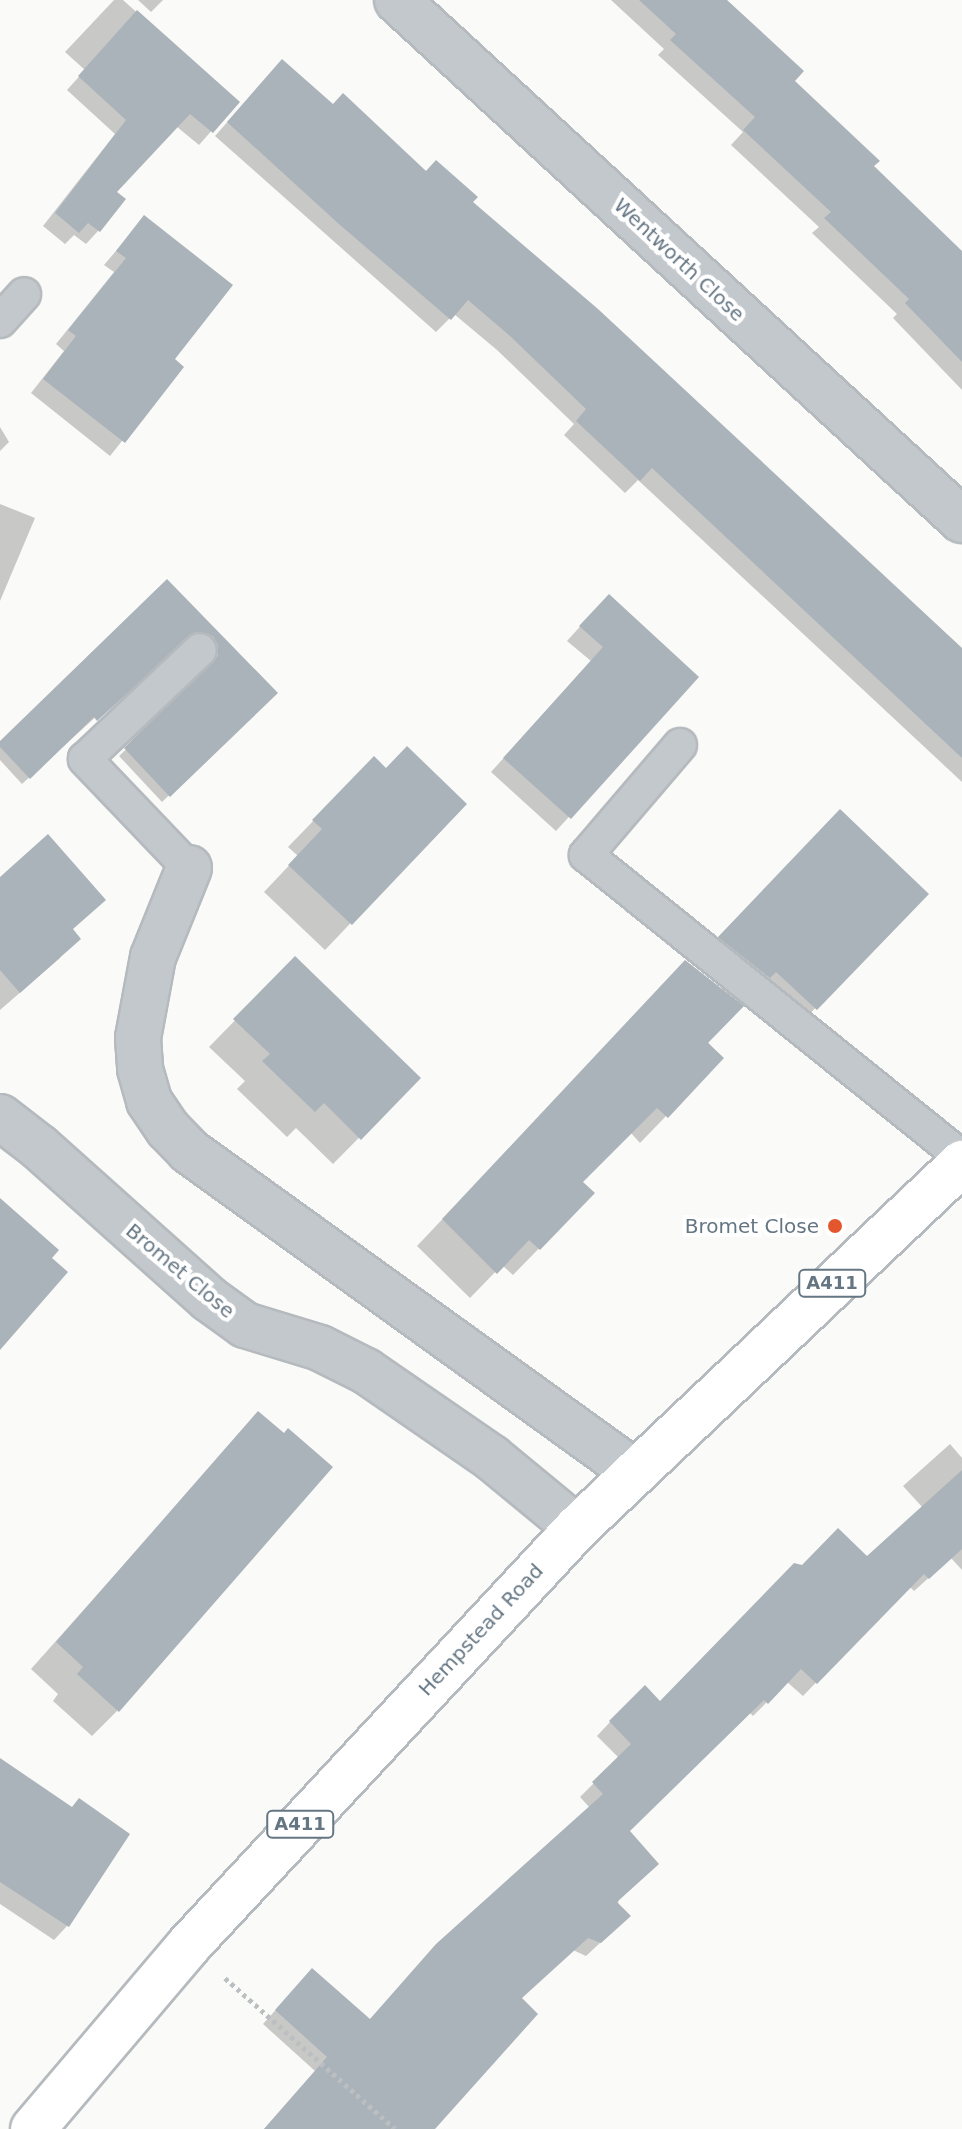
<!DOCTYPE html>
<html>
<head>
<meta charset="utf-8">
<style>
  body { margin:0 }
  #map { position:relative; width:962px; height:2129px; overflow:hidden; background:#fafaf8; font-family:"DejaVu Sans",sans-serif }
  div>[style] { position:absolute }
  .shadow>* { inset:0; background:#0003 }
  .building>* { inset:0; background:#aab3b9 }
  .path>* { height:5px; margin-top:-2.5px; transform-origin:0; background:repeating-linear-gradient(90deg,#bbbfc2 0 4px,transparent 0 8px) }
  .roads { filter:drop-shadow(2px 0 #b5babe) drop-shadow(-2px 0 #b5babe) drop-shadow(0 2px #b5babe) drop-shadow(0 -2px #b5babe) }
  .lane>* { height:32px; margin:-16px; padding:0 16px; transform-origin:16px; border-radius:16px; background:#c3c8cc }
  .street>* { height:44px; margin:-22px; padding:0 22px; transform-origin:22px; border-radius:22px; background:#c3c8cc }
  .primary>* { height:44px; margin:-22px; padding:0 22px; transform-origin:22px; border-radius:22px; background:#fff }
  .dots>* { width:22px; height:22px; translate:-50% -50%; box-sizing:border-box; border:4px solid #fff; border-radius:50% }
  span { translate:-50% -50%; white-space:nowrap; text-align:center; line-height:1.15; -webkit-text-stroke:8px #fff; paint-order:stroke }
  .shield-label span { padding:2px 6px; background:#fff; border:2px solid; border-radius:6px; -webkit-text-stroke-width:0 }
  .shield-label { font-size:18px; color:#657683; font-weight:700 }
  .street-label { font-size:20px; color:#657683 }
  .poi-label { font-size:20px; color:#657683 }
  .right { translate:-100% -50%; text-align:right }
</style>
</head>
<body>
<div id="map">
  <div class="shadow">
    <div style="clip-path:polygon(114px 0,123px 0,237px 102px,199px 145px,176px 126px,114px 192px,123px 199px,98px 231px,86px 244px,74px 235px,65px 244px,43px 226px,115px 134px,67px 90px,85px 70px,65px 52px)"></div>
    <div style="clip-path:polygon(138px 0,163px 0,151px 12px)"></div>
    <div style="clip-path:polygon(611px 0,725px 0,792px 81px,962px 263px,962px 390px,893px 318px,897px 314px,812px 233px,819px 227px,731px 145px,743px 132px,658px 55px,664px 49px)"></div>
    <div style="clip-path:polygon(269px 75px,333px 107px,471px 202px,962px 651px,962px 782px,638px 480px,625px 493px,564px 435px,574px 424px,497px 350px,454px 314px,436px 332px,215px 136px)"></div>
    <div style="clip-path:polygon(144px 218px,172px 360px,181px 367px,110px 456px,31px 393px,64px 351px,56px 344px,114px 272px,104px 265px)"></div>
    <div style="clip-path:polygon(0 427px,9px 442px,0 451px)"></div>
    <div style="clip-path:polygon(0 504px,35px 518px,0 601px)"></div>
    <div style="clip-path:polygon(167px 582px,275px 693px,162px 802px,119px 756px,208px 672px,212px 652px,199px 638px,178px 642px,22px 784px,0 760px,0 744px)"></div>
    <div style="clip-path:polygon(595px 610px,697px 677px,556px 831px,491px 772px,591px 661px,567px 641px)"></div>
    <div style="clip-path:polygon(386px 770px,464px 804px,325px 950px,264px 892px,298px 856px,288px 847px,348px 785px)"></div>
    <div style="clip-path:polygon(821px 830px,926px 894px,796px 1028px,701px 956px)"></div>
    <div style="clip-path:polygon(0 879px,71px 930px,60px 958px,0 1010px)"></div>
    <div style="clip-path:polygon(295px 959px,418px 1078px,333px 1164px,296px 1128px,287px 1137px,237px 1089px,245px 1081px,209px 1047px)"></div>
    <div style="clip-path:polygon(660px 989px,722px 1058px,640px 1143px,630px 1132px,580px 1182px,593px 1193px,513px 1275px,502px 1265px,470px 1298px,417px 1246px)"></div>
    <div style="clip-path:polygon(258px 1414px,118px 1710px,92px 1736px,53px 1701px,58px 1694px,31px 1669px)"></div>
    <div style="clip-path:polygon(950px 1444px,962px 1458px,962px 1570px,951px 1558px,914px 1591px,909px 1586px,803px 1696px,787px 1682px,753px 1716px,749px 1712px,627px 1831px,615px 1929px,586px 1956px,573px 1950px,519px 1999px,404px 2129px,264px 2129px,315px 2071px,263px 2024px,299px 1984px,369px 2021px,590px 1808px,580px 1797px,619px 1758px,597px 1736px,610px 1722px,645px 1688px,660px 1704px,802px 1567px,867px 1559px,923px 1508px,903px 1486px)"></div>
    <div style="clip-path:polygon(0 1775px,128px 1834px,67px 1926px,54px 1940px,0 1904px)"></div>
  </div>
  <div class="building">
    <div style="clip-path:polygon(639px 0,727px 0,804px 71px,795px 81px,880px 161px,874px 166px,962px 251px,962px 362px,905px 303px,909px 299px,824px 218px,831px 212px,743px 130px,755px 117px,670px 40px,676px 34px)"></div>
    <div style="clip-path:polygon(137px 10px,240px 102px,213px 133px,190px 114px,117px 192px,126px 199px,100px 232px,88px 223px,79px 233px,55px 213px,126px 120px,78px 76px)"></div>
    <div style="clip-path:polygon(282px 59px,333px 104px,343px 93px,426px 171px,436px 160px,478px 197px,473px 202px,598px 309px,962px 648px,962px 758px,652px 468px,640px 481px,576px 421px,586px 409px,510px 336px,468px 300px,451px 320px,340px 225px,227px 122px)"></div>
    <div style="clip-path:polygon(144px 215px,233px 285px,175px 359px,184px 367px,125px 443px,43px 379px,76px 336px,68px 330px,126px 258px,116px 251px)"></div>
    <div style="clip-path:polygon(167px 579px,278px 693px,170px 797px,124px 748px,218px 656px,218px 645px,213px 636px,195px 632px,97px 721px,94px 717px,30px 779px,0 747px,0 741px)"></div>
    <div style="clip-path:polygon(609px 594px,699px 677px,571px 819px,503px 758px,603px 647px,579px 626px)"></div>
    <div style="clip-path:polygon(407px 746px,467px 804px,352px 925px,288px 865px,322px 829px,312px 820px,374px 756px,386px 768px)"></div>
    <div style="clip-path:polygon(840px 809px,929px 894px,817px 1010px,776px 972px,770px 978px,718px 937px)"></div>
    <div style="clip-path:polygon(48px 834px,106px 900px,73px 929px,81px 939px,20px 993px,0 970px,0 877px)"></div>
    <div style="clip-path:polygon(295px 956px,421px 1078px,361px 1140px,324px 1103px,315px 1112px,262px 1061px,270px 1054px,233px 1019px)"></div>
    <div style="clip-path:polygon(685px 960px,744px 1006px,708px 1043px,724px 1058px,668px 1118px,657px 1108px,583px 1182px,595px 1193px,540px 1250px,529px 1240px,497px 1274px,442px 1219px)"></div>
    <div style="clip-path:polygon(0 1198px,59px 1250px,52px 1258px,68px 1272px,0 1350px)"></div>
    <div style="clip-path:polygon(258px 1411px,284px 1433px,288px 1428px,333px 1467px,119px 1712px,77px 1674px,83px 1667px,56px 1642px)"></div>
    <div style="clip-path:polygon(962px 1470px,962px 1549px,929px 1579px,924px 1574px,817px 1684px,801px 1669px,768px 1704px,764px 1700px,630px 1831px,659px 1864px,617px 1902px,631px 1916px,601px 1943px,588px 1938px,522px 1998px,538px 2014px,435px 2129px,264px 2129px,327px 2057px,275px 2010px,312px 1968px,370px 2019px,436px 1944px,603px 1794px,592px 1782px,631px 1744px,609px 1721px,645px 1685px,660px 1701px,794px 1563px,802px 1565px,838px 1528px,867px 1556px)"></div>
    <div style="clip-path:polygon(0 1758px,72px 1807px,79px 1798px,130px 1834px,69px 1927px,0 1882px)"></div>
  </div>
  <div class="path">
    <div style="left:225px;top:1978px;width:227px;rotate:41.6deg"></div>
  </div>
  <div class="roads">
    <div class="lane">
      <div style="left:0;top:321px;width:36px;rotate:-48deg"></div>
      <div style="left:680px;top:745px;width:145px;rotate:130.5deg"></div>
      <div style="left:586px;top:855px;width:482px;rotate:38.8deg"></div>
      <div style="left:189px;top:868px;width:151px;rotate:-133.7deg"></div>
      <div style="left:85px;top:759px;width:158px;rotate:-43.5deg"></div>
    </div>
    <div class="street">
      <div style="left:397px;top:0;width:768px;rotate:42.63deg"></div>
      <div style="left:189px;top:868px;width:96px;rotate:112deg"></div>
      <div style="left:153px;top:957px;width:82px;rotate:100.5deg"></div>
      <div style="left:138px;top:1038px;width:31px;rotate:86deg"></div>
      <div style="left:140px;top:1069px;width:33px;rotate:74deg"></div>
      <div style="left:149px;top:1101px;width:34px;rotate:56deg"></div>
      <div style="left:168px;top:1129px;width:30px;rotate:46deg"></div>
      <div style="left:189px;top:1151px;width:547px;rotate:35.78deg"></div>
      <div style="left:0;top:1117px;width:49px;rotate:37.6deg"></div>
      <div style="left:39px;top:1147px;width:228px;rotate:41.8deg"></div>
      <div style="left:209px;top:1299px;width:44px;rotate:35.8deg"></div>
      <div style="left:245px;top:1325px;width:78px;rotate:17deg"></div>
      <div style="left:320px;top:1348px;width:51px;rotate:26.6deg"></div>
      <div style="left:366px;top:1371px;width:153px;rotate:34.6deg"></div>
      <div style="left:492px;top:1458px;width:110px;rotate:39.5deg"></div>
    </div>
    <div class="primary">
      <div style="left:33px;top:2129px;width:241px;rotate:-49.7deg"></div>
      <div style="left:189px;top:1945px;width:570px;rotate:-47.06deg"></div>
      <div style="left:577px;top:1528px;width:531px;rotate:-43.47deg"></div>
    </div>
  </div>
  <div class="dots">
    <div style="left:835px;top:1226px;background:#e4572e"></div>
  </div>
  <div class="shield-label">
    <span style="left:832px;top:1283px">A411</span>
    <span style="left:300px;top:1824px">A411</span>
  </div>
  <div class="street-label">
    <span style="left:679px;top:260px;rotate:43deg">Wentworth Close</span>
    <span style="left:180px;top:1271px;rotate:40deg">Bromet Close</span>
    <span style="left:481px;top:1630px;rotate:-47deg">Hempstead Road</span>
  </div>
  <div class="poi-label">
    <span class="right" style="left:819px;top:1226px">Bromet Close</span>
  </div>
</div>
</body>
</html>
